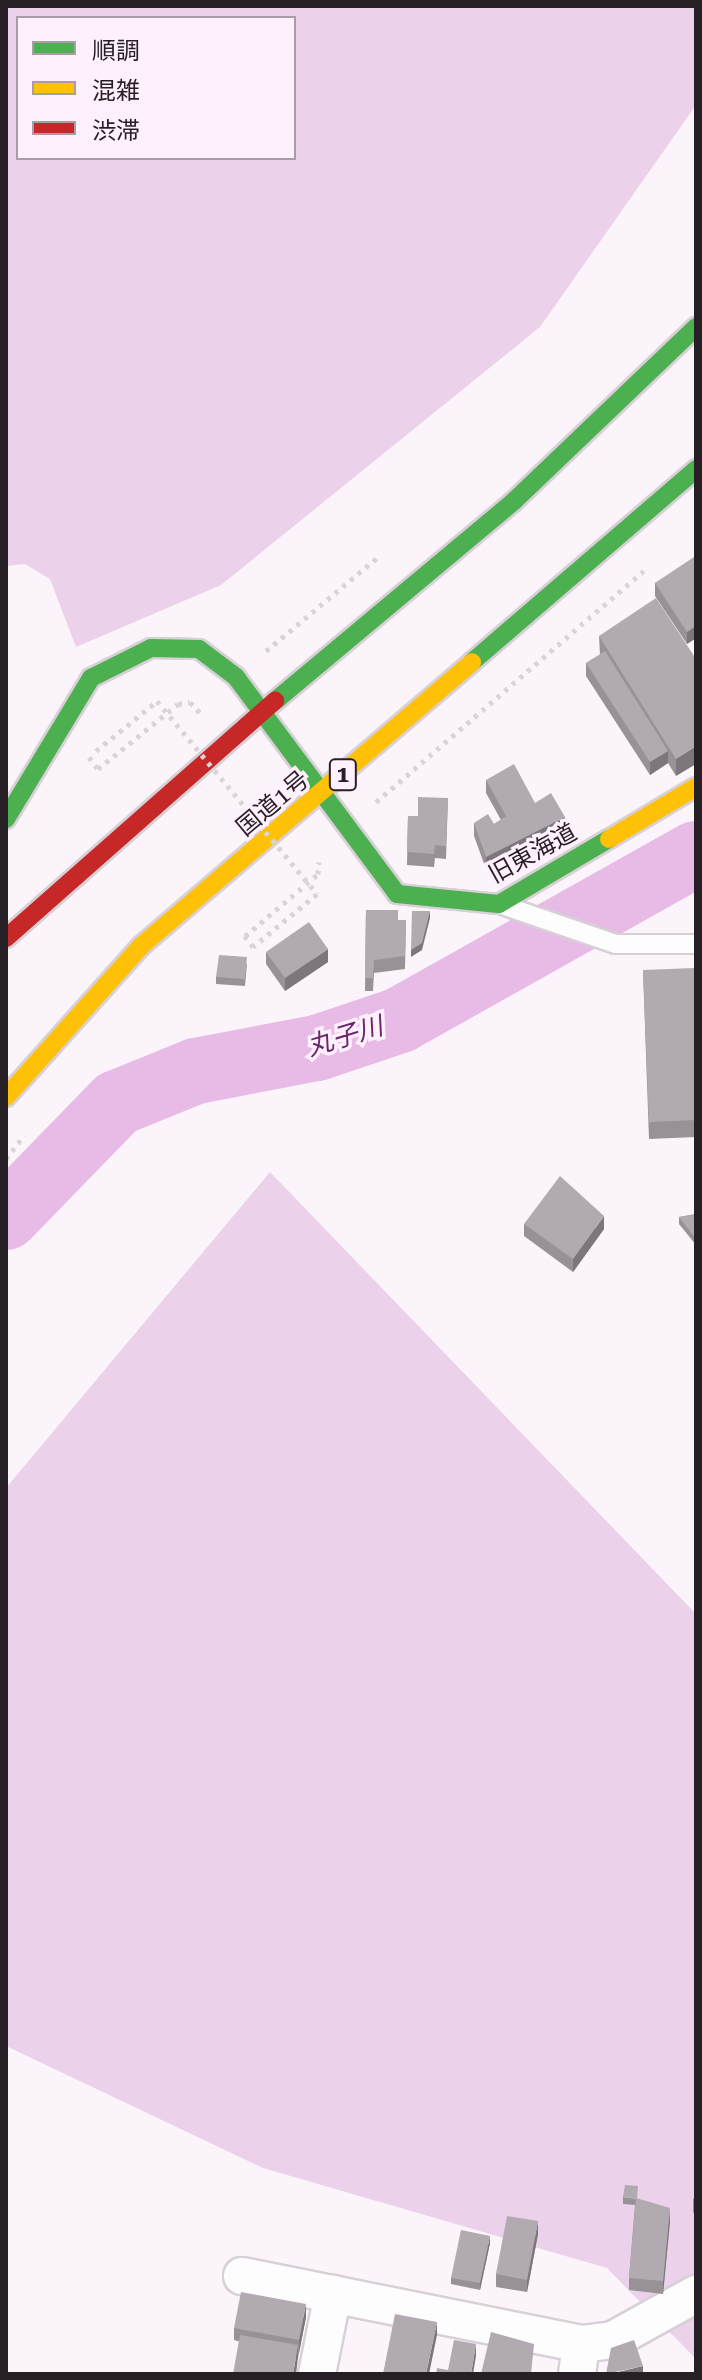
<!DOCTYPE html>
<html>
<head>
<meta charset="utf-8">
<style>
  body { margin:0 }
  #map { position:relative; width:702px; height:2380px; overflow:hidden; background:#fbf4fa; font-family:"Roboto Serif","Noto Sans JP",serif }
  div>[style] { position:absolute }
  .green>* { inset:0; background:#ebd1ea }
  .river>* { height:66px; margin:-33px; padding:0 33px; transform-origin:33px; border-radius:33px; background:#e8bae6 }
  .path>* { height:5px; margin-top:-2.5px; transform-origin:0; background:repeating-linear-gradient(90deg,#d8d5d7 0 4px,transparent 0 10px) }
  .roads { filter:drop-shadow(2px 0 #d7d0d6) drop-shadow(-2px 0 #d7d0d6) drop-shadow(0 2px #d7d0d6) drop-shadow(0 -2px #d7d0d6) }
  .lane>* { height:18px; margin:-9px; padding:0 9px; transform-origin:9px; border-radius:9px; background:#fefdfe }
  .street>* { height:36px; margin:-18px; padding:0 18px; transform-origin:18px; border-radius:18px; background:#fefdfe }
  .fast>* { height:18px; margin:-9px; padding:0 9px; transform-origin:9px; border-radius:9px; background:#4caf50 }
  .slow>* { height:18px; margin:-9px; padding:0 9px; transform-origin:9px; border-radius:9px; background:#ffc107 }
  .jam>* { height:18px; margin:-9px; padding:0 9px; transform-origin:9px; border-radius:9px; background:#c62828 }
  .path-bridge>* { height:5px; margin-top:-2.5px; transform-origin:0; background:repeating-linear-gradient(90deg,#d8d5d7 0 4px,transparent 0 10px) }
  .wall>* { inset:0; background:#989297 }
  .shaded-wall>* { inset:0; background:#7c777b }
  .building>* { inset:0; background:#b1aab0 }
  span { translate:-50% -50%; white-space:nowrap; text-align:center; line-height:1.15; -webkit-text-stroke:7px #fef1fd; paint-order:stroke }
  .shield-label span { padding:2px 6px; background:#fef1fd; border:2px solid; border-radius:6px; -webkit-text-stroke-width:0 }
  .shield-label { font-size:22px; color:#271f26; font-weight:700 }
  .street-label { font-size:24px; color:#271f26 }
  .water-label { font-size:26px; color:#6c246c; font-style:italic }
  .frame { position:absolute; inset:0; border:8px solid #271f26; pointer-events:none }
  .legend { position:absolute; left:16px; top:16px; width:280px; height:144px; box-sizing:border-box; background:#fef1fd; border:2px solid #a89da7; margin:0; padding:10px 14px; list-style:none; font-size:24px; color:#271f26 }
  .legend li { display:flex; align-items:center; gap:16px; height:40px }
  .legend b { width:40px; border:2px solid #a89da7 }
</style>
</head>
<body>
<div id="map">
  <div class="green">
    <div style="clip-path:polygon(evenodd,6px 6px,696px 6px,696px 105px,540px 327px,221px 585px,76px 647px,50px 579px,25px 564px,6px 566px,6px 6px,18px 18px,294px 18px,294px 158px,18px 158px,18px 18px)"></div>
    <div style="clip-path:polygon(270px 1172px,696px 1614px,696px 2359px,607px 2268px,263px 2168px,6px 2046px,6px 1488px)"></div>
  </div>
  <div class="river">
    <div style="left:6px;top:1217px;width:159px;rotate:-45.8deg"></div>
    <div style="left:117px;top:1103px;width:85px;rotate:-22.1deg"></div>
    <div style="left:196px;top:1071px;width:123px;rotate:-10.8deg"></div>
    <div style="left:317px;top:1048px;width:88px;rotate:-18.6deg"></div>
    <div style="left:400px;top:1020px;width:339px;rotate:-29.3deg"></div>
  </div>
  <div class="path">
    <div style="left:266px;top:651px;width:146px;rotate:-40deg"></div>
    <div style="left:96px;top:751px;width:79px;rotate:-39.3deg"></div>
    <div style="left:89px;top:757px;width:15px;rotate:53deg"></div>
    <div style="left:98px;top:769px;width:103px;rotate:-39.1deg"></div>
    <div style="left:178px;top:704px;width:12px;rotate:-9deg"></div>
    <div style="left:190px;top:702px;width:16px;rotate:47deg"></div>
    <div style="left:376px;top:802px;width:354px;rotate:-40.8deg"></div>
    <div style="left:317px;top:894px;width:83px;rotate:140.4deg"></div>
    <div style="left:253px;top:947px;width:14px;rotate:-126deg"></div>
    <div style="left:245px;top:936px;width:96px;rotate:-40.3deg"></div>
    <div style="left:318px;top:874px;width:12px;rotate:-85deg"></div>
    <div style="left:6px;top:1159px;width:30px;rotate:-53deg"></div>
  </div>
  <div class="roads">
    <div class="lane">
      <div style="left:505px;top:906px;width:117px;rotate:18.9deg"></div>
      <div style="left:616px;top:944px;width:80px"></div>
    </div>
    <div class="street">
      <div style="left:242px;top:2276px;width:346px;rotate:11.3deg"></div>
      <div style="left:317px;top:2374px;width:82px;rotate:-78.7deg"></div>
      <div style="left:577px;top:2374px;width:30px;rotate:-82deg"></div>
      <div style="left:581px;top:2344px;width:32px;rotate:-7deg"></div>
      <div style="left:613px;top:2340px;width:95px;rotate:-29deg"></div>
    </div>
    <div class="fast">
      <div style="left:472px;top:662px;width:296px;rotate:-40.7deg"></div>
      <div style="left:275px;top:701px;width:312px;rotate:-39.9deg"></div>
      <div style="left:514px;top:501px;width:252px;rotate:-43.7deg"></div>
      <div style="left:6px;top:819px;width:165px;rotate:-58.9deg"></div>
      <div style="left:91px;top:678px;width:67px;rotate:-26.6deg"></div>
      <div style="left:151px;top:648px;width:48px;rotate:1.2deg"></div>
      <div style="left:199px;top:649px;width:46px;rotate:37.1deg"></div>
      <div style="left:236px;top:677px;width:270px;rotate:53.4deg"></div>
      <div style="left:397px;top:894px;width:102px;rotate:5.6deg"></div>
      <div style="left:499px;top:904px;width:128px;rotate:-30.6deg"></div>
    </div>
    <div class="slow">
      <div style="left:609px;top:839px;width:101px;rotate:-30.9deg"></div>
      <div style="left:6px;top:1097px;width:203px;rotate:-48.2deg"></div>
      <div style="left:141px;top:946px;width:436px;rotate:-40.6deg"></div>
    </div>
    <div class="jam">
      <div style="left:6px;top:938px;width:359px;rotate:-41.4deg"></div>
    </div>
  </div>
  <div class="path-bridge">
    <div style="left:157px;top:701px;width:251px;rotate:50.3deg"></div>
  </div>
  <div class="wall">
    <div style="clip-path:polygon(696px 560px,696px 638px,687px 644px,655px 596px,655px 583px)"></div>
    <div style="clip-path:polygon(599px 636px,696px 659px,676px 776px,668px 763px,650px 775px,586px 676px,586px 663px,600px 655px)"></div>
    <div style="clip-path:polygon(486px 780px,535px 803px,565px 830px,486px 869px,474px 836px,474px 823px,494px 824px,501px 820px,486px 793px)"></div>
    <div style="clip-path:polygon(448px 798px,446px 859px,435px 858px,434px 867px,407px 865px,408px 816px,418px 816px)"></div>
    <div style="clip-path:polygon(366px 910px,398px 920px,406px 920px,405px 969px,374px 973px,373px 991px,365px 991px)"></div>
    <div style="clip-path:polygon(266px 952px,328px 962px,285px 991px,266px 964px)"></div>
    <div style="clip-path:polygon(247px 964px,245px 986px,216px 984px,216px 977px)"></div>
    <div style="clip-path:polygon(643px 970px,696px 1018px,696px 1137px,649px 1139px)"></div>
    <div style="clip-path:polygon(696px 1214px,696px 1245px,679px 1224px,679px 1217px)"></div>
    <div style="clip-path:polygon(524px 1224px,604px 1229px,573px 1272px,524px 1236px)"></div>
    <div style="clip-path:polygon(623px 2197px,637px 2199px,670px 2221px,663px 2294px,629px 2290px,629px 2278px,635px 2205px,623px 2204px)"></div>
    <div style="clip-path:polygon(696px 2197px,696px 2216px,693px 2212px,693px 2199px)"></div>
    <div style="clip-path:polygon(538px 2234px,527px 2292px,496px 2287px,496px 2274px)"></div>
    <div style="clip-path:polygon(490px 2243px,480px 2290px,451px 2284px,451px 2278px)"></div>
    <div style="clip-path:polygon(306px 2317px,298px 2358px,234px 2340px,234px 2328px)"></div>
  </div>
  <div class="shaded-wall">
    <div style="clip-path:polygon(696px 626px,696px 638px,687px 644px,687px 632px)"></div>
    <div style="clip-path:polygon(696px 746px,696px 764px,676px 776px,676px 759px)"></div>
    <div style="clip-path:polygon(668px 751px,668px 763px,650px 775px,650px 762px)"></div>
    <div style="clip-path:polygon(565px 817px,565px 830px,486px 869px,486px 857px)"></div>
    <div style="clip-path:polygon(430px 911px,430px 918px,422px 950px,411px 957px,411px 950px)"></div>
    <div style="clip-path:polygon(328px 949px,328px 962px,285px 991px,285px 978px)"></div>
    <div style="clip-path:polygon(604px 1216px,604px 1229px,573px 1272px,573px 1259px)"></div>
    <div style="clip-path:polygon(670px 2208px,670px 2221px,663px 2294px,663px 2281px)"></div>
    <div style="clip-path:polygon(538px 2221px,538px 2234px,527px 2292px,527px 2280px)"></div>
    <div style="clip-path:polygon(490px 2236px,490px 2243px,480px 2290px,480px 2283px)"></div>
    <div style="clip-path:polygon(306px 2304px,306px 2317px,299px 2353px,299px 2340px)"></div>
    <div style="clip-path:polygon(437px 2322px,437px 2335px,429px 2374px,426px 2374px)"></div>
    <div style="clip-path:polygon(476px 2344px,476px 2356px,473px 2374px,471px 2374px)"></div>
    <div style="clip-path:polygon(298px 2345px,298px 2358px,296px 2374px,293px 2374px)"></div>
    <div style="clip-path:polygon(643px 2366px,643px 2373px,637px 2374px,610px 2374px)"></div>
  </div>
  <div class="building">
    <div style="clip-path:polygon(694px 557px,696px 560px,696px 626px,687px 632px,655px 583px)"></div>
    <div style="clip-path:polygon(656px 598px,696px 659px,696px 746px,676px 759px,599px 636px)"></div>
    <div style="clip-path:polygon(605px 651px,668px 751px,650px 762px,586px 663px)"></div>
    <div style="clip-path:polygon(514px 764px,535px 803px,551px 793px,565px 817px,486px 857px,474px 823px,488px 814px,494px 824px,506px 816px,486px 780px)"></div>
    <div style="clip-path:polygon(418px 797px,448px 798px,446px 846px,435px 845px,434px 854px,407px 852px,408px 816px,418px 816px)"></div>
    <div style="clip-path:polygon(366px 910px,398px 910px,398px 920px,406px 920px,405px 956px,374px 960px,373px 978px,365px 978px)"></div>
    <div style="clip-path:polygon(412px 911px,430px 911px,422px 943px,411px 950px)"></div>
    <div style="clip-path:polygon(309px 922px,328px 949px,285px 978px,266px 952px)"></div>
    <div style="clip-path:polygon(219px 955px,247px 957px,245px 979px,216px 977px)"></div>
    <div style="clip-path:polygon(694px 968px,696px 1018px,696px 1120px,649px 1122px,643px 970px)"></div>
    <div style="clip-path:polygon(560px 1176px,604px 1216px,573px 1259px,524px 1224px)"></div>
    <div style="clip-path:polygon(696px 1214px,696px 1239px,679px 1217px)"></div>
    <div style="clip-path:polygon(625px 2185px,638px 2186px,637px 2199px,623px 2197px)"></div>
    <div style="clip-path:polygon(636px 2198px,670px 2208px,663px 2281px,629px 2278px)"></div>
    <div style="clip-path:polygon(507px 2216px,538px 2221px,527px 2280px,496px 2274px)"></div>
    <div style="clip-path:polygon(461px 2230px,490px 2236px,480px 2283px,451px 2278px)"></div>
    <div style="clip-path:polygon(241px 2292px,306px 2304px,299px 2340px,234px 2328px)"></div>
    <div style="clip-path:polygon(395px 2314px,437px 2322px,426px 2374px,383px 2374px)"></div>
    <div style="clip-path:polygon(491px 2332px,534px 2344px,531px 2374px,481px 2374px)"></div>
    <div style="clip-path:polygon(240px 2335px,298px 2345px,293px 2374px,233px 2374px)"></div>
    <div style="clip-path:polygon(454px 2340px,476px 2344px,471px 2374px,436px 2374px,437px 2368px,448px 2370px)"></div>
    <div style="clip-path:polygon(634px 2340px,643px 2366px,606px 2374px,611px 2348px)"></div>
  </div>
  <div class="shield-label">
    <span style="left:343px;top:775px">1</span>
  </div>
  <div class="street-label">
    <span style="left:273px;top:804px;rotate:-40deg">国道1号</span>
    <span style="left:533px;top:854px;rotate:-29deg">旧東海道</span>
  </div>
  <div class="water-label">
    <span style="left:345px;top:1037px;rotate:-17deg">丸子川</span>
  </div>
  <div class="frame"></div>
  <ul class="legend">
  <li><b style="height:10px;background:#4caf50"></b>順調</li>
  <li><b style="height:10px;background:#ffc107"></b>混雑</li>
  <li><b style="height:10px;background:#c62828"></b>渋滞</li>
  </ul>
</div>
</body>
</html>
